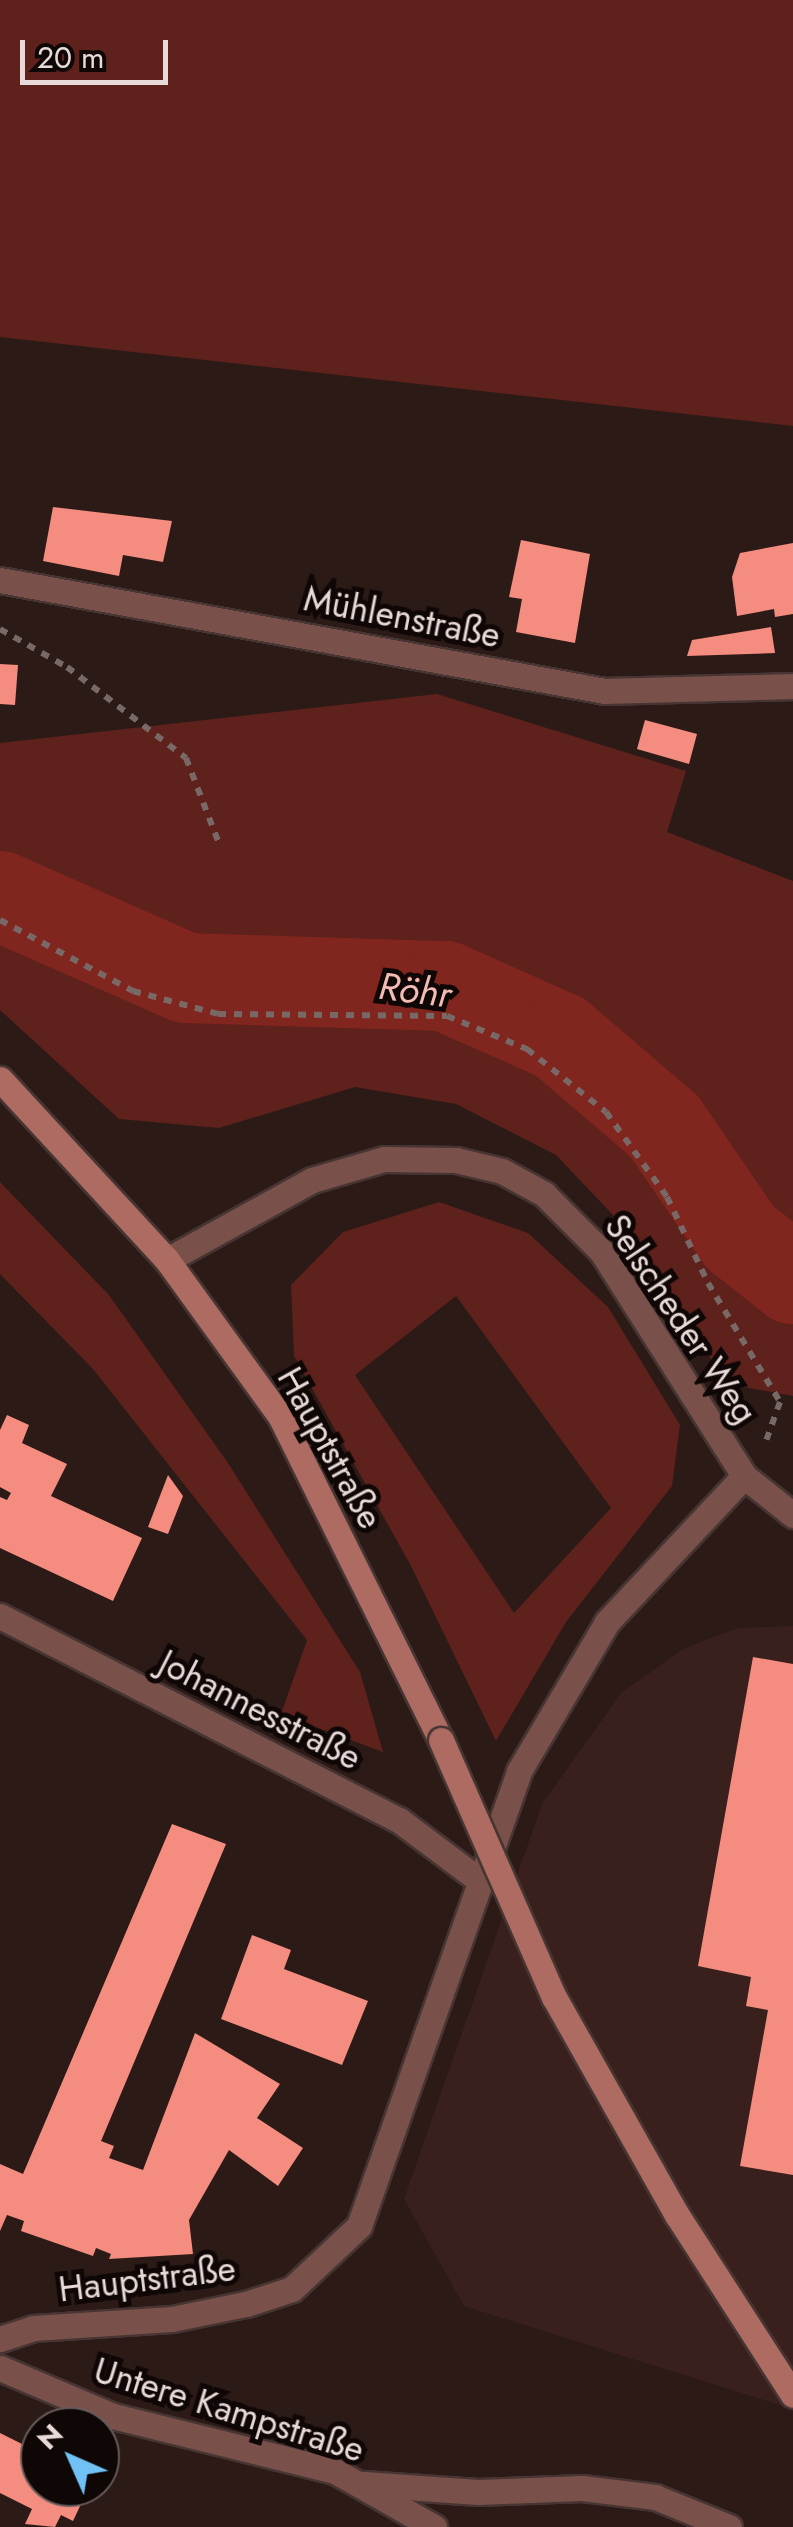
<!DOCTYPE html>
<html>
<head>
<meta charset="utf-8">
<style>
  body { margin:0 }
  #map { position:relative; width:793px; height:2527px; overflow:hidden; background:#2c1a17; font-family:Jost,sans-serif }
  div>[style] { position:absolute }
  .built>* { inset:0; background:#39201d }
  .green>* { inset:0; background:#5e211c }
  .river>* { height:90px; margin:-45px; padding:0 45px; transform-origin:45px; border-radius:45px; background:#81251f }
  .building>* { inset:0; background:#f48c80 }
  .path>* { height:6px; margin-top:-3px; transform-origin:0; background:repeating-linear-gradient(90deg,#796966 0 8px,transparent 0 16px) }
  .roads { filter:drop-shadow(2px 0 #463532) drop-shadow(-2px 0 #463532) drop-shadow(0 2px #463532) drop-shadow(0 -2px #463532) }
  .pedestrian>* { height:25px; margin:-12.5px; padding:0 12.5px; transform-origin:12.5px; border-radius:12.5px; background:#7a504b }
  .minor>* { height:25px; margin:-12.5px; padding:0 12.5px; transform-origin:12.5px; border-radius:12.5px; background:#7a504b }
  .secondary>* { height:25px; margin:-12.5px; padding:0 12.5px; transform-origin:12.5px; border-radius:12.5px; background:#ad6b62 }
  .bridges { filter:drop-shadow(2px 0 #463532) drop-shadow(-2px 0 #463532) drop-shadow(0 2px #463532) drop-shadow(0 -2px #463532) }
  .secondary-bridge>* { height:25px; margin:-12.5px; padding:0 12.5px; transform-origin:12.5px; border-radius:12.5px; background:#ad6b62 }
  span { translate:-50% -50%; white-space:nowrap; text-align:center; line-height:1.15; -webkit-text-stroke:10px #0f0706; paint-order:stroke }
  .street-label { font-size:35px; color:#e7dad8 }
  .water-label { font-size:38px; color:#f2bcb5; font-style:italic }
  .north { position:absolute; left:20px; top:2407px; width:100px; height:100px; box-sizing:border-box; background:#0f0706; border:2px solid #655b5a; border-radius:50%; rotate:315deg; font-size:28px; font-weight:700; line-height:40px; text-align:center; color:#e7dad8 }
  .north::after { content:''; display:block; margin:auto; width:35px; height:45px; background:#70c2f4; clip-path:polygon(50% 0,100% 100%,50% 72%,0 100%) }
  .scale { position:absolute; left:20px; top:40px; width:148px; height:45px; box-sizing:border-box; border:5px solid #e7dad8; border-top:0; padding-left:12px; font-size:30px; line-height:35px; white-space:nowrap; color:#e7dad8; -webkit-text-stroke:8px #0f0706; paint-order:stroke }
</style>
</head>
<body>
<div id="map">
  <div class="built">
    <div style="clip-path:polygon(793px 1626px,793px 2409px,464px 2306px,404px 2199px,542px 1804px,622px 1692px,685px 1648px,738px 1628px)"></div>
  </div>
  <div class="green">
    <div style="clip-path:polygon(0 0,793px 0,793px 426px,0 337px)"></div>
    <div style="clip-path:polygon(437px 694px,686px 771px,667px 832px,793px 881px,793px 1396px,727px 1384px,632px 1235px,556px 1155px,456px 1104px,355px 1087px,219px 1128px,119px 1119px,0 1010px,0 743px)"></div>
    <div style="clip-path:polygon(0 1182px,109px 1295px,228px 1463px,360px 1672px,383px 1752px,281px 1714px,307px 1640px,93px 1369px,0 1274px)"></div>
    <div style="clip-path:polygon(evenodd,439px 1202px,528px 1233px,608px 1307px,680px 1425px,672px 1486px,566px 1622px,496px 1741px,411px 1566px,294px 1356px,291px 1285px,343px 1232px,439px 1202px,456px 1296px,611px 1508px,514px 1613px,355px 1375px,456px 1296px)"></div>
  </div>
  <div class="river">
    <div style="left:0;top:896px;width:203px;rotate:23.8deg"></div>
    <div style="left:186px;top:978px;width:259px;rotate:1.8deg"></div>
    <div style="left:445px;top:986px;width:126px;rotate:23.9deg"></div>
    <div style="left:560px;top:1037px;width:137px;rotate:40.6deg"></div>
    <div style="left:664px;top:1126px;width:135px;rotate:55.6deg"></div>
    <div style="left:740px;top:1237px;width:68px;rotate:38.4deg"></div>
  </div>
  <div class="building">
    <div style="clip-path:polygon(53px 507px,172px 521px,163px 562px,123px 555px,119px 576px,43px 561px)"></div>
    <div style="clip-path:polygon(521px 540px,590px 554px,575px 643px,516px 632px,522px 599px,509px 597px)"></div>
    <div style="clip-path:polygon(793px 543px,793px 614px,775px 617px,774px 609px,737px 616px,732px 577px,740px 553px)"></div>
    <div style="clip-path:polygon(771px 627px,775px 653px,687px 656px,692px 640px)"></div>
    <div style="clip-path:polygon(0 664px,18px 665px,15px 705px,0 704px)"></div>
    <div style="clip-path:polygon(645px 720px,697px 734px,689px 764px,637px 749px)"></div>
    <div style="clip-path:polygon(7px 1415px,29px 1425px,22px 1443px,67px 1464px,51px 1496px,142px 1538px,113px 1601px,0 1548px,0 1497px,7px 1500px,11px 1493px,0 1487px,0 1430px)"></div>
    <div style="clip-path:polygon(168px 1475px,183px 1496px,168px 1534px,148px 1527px)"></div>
    <div style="clip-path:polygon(753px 1657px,793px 1664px,793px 2175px,740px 2166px,768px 2010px,746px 2006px,751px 1977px,698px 1966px)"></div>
    <div style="clip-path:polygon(172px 1824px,226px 1844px,101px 2141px,114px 2146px,109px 2158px,143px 2170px,195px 2033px,280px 2084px,257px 2118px,303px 2148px,278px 2186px,229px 2150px,189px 2220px,193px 2254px,109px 2259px,111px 2254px,96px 2248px,93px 2256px,21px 2231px,24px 2221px,7px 2215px,0 2231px,0 2164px,23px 2174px)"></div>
    <div style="clip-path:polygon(252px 1935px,291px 1950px,284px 1969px,368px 2001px,342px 2065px,221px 2019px)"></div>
    <div style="clip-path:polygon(0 2433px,26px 2446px,30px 2439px,40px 2444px,40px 2487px,89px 2487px,73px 2521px,61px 2515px,55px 2527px,25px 2524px,32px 2509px,0 2493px)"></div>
  </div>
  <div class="path">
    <div style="left:0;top:629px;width:77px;rotate:29.6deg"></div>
    <div style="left:67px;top:667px;width:150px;rotate:37.4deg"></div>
    <div style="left:186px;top:758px;width:94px;rotate:68.9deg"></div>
    <div style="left:0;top:920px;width:151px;rotate:28.1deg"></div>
    <div style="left:133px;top:991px;width:88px;rotate:15.1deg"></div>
    <div style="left:218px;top:1014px;width:229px;rotate:0.5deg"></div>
    <div style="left:447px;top:1016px;width:87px;rotate:22.4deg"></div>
    <div style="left:527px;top:1049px;width:101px;rotate:38.6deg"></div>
    <div style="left:606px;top:1112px;width:105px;rotate:54.3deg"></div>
    <div style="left:667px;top:1197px;width:95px;rotate:64.5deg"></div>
    <div style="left:708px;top:1283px;width:139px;rotate:58.8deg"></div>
    <div style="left:780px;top:1402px;width:41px;rotate:109.7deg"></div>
  </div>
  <div class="roads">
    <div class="pedestrian">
      <div style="left:364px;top:2484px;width:114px;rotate:4deg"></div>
      <div style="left:478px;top:2492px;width:104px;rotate:-2.2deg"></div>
      <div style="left:582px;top:2488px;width:74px;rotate:7deg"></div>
      <div style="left:655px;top:2497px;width:80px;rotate:22.1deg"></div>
    </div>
    <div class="minor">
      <div style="left:0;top:580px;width:615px;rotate:10.4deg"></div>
      <div style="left:605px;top:691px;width:188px;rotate:-1.5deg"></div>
      <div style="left:167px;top:1260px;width:166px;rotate:-28.9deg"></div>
      <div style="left:312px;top:1180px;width:75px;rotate:-16.3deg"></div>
      <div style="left:384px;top:1159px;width:72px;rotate:0.8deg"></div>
      <div style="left:456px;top:1160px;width:47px;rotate:13.4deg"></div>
      <div style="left:502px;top:1171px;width:48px;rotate:28.7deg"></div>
      <div style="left:544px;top:1194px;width:82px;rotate:45deg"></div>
      <div style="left:602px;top:1252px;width:265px;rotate:57.6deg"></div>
      <div style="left:744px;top:1476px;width:63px;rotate:38.5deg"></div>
      <div style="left:0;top:1616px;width:448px;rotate:27.1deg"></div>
      <div style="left:399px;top:1820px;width:100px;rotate:36.9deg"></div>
      <div style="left:0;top:2339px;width:35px;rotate:-18deg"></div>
      <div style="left:33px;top:2328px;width:139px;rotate:-3.7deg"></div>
      <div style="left:172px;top:2319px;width:76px;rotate:-11.5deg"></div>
      <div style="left:246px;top:2304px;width:48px;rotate:-18.1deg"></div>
      <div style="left:292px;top:2289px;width:92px;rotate:-43.2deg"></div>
      <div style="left:359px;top:2226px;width:482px;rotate:-70.6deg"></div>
      <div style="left:519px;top:1771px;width:173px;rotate:-59.4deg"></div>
      <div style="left:607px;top:1622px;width:200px;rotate:-46.8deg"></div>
      <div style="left:0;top:2368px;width:123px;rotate:23deg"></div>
      <div style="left:113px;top:2416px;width:229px;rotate:13.9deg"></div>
      <div style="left:335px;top:2471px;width:114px;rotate:29.5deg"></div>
    </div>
    <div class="secondary">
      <div style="left:0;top:1079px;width:246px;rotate:47.3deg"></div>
      <div style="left:167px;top:1260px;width:193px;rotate:54.1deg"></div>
      <div style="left:280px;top:1416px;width:362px;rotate:63.6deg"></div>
    </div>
  </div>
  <div class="bridges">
    <div class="secondary-bridge">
      <div style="left:441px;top:1740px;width:281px;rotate:66.3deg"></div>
      <div style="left:554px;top:1997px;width:250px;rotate:60.6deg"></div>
      <div style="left:677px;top:2215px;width:214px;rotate:57.2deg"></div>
    </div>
  </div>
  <div class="street-label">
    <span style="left:402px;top:617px;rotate:11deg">Mühlenstraße</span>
    <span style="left:681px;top:1319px;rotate:56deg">Selscheder Weg</span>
    <span style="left:330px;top:1448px;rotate:61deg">Hauptstraße</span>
    <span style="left:260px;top:1710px;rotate:27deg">Johannesstraße</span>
    <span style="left:147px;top:2279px;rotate:-7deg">Hauptstraße</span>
    <span style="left:229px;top:2410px;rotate:17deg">Untere Kampstraße</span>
  </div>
  <div class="water-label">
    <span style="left:415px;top:990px;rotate:7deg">Röhr</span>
  </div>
  <div class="north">N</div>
  <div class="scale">20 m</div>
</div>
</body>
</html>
